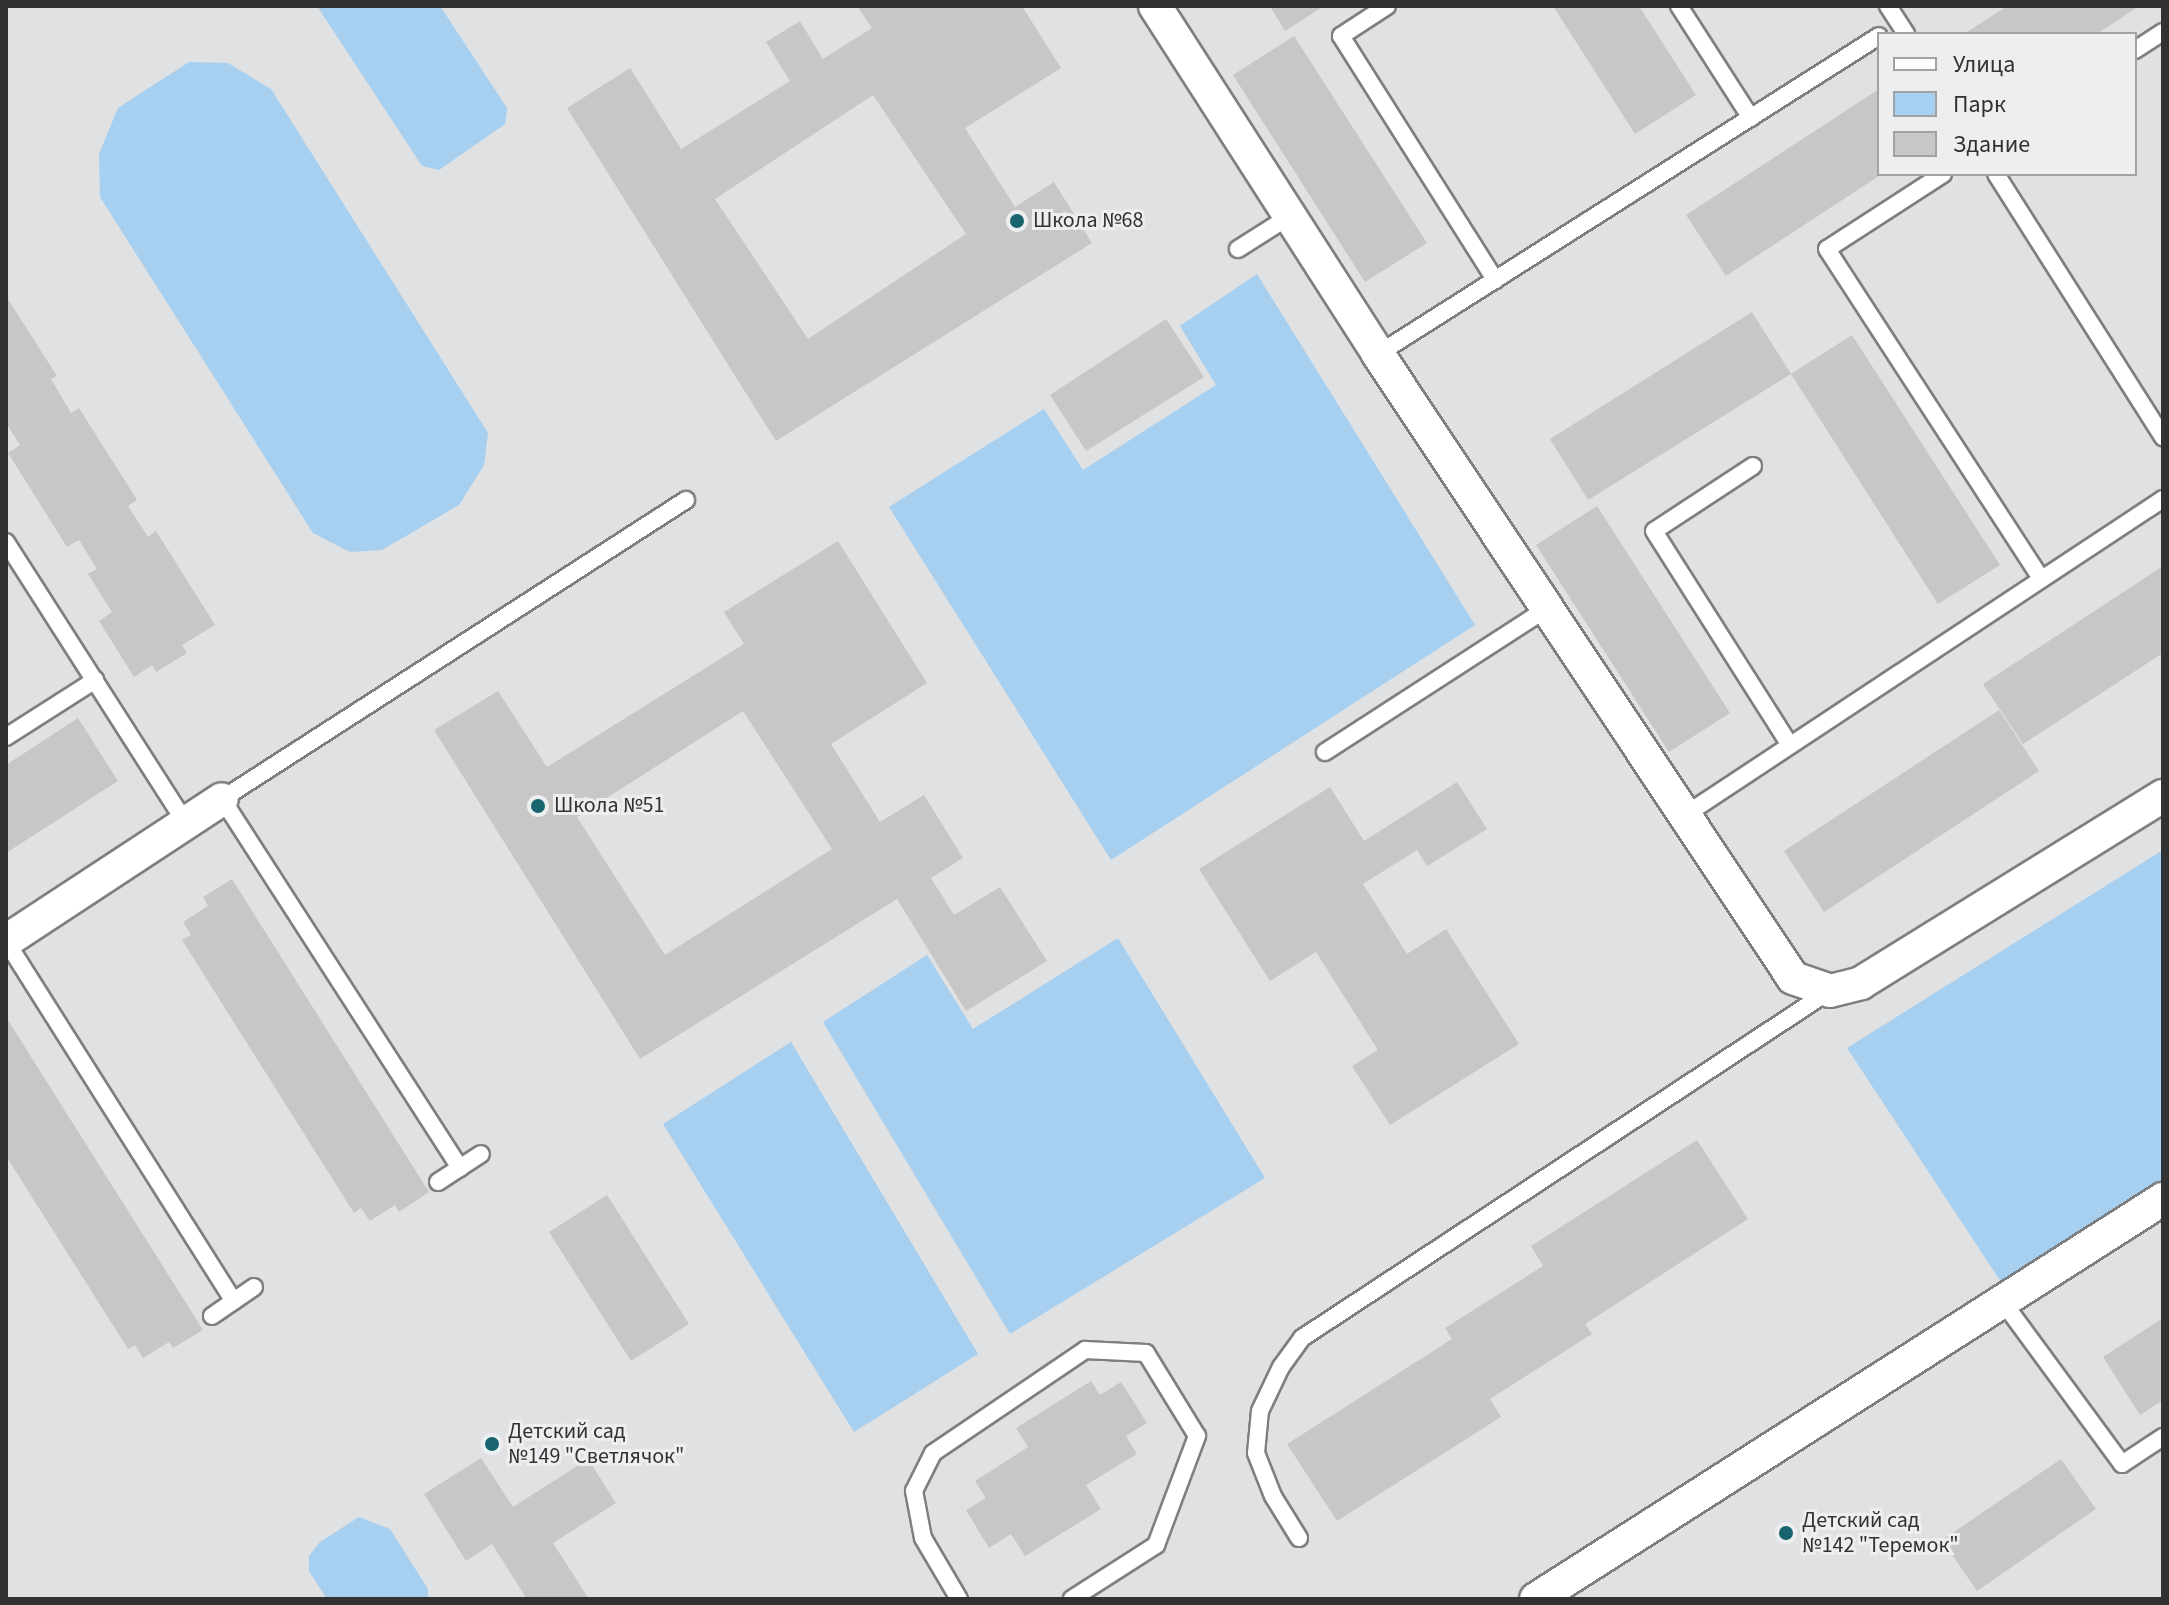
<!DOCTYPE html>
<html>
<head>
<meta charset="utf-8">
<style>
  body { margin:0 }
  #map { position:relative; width:2169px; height:1605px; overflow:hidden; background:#dfe1e3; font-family:"Source Sans 3",sans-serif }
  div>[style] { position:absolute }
  .green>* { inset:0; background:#a6cff0 }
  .building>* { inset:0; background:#c9c6c6 }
  .roads { filter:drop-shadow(2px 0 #7e7f80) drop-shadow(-2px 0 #7e7f80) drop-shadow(0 2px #7e7f80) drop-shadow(0 -2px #7e7f80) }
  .lane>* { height:16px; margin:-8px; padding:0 8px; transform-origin:8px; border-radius:8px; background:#fff }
  .street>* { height:32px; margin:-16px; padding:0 16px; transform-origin:16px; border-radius:16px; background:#fff }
  .dots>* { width:22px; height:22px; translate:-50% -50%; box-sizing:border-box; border:4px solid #eceef0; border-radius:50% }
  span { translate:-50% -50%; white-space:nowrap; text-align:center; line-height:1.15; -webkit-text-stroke:6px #eceef0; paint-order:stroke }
  .poi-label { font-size:22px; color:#313233 }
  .left { translate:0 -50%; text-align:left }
  .frame { position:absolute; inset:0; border:8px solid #313233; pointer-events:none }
  .legend { position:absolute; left:1877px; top:32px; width:260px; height:144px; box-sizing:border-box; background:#eceef0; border:2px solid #a1a3a4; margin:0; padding:10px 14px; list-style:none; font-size:24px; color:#313233 }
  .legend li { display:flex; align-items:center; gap:16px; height:40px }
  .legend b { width:40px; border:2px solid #a1a3a4 }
</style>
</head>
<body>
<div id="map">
  <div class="green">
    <div style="clip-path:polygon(317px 6px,440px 6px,507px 108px,505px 124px,439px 170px,422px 166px)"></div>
    <div style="clip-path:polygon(189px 62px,228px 63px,271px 89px,488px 433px,484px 465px,459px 505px,382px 550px,350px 552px,313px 533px,100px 197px,99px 154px,118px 108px)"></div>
    <div style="clip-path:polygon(1257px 274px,1475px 625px,1111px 860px,889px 507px,1044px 409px,1083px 470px,1216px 385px,1180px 326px)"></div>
    <div style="clip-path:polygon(2163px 850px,2163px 1188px,2007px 1291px,1847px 1048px)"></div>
    <div style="clip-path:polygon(1118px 938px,1265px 1178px,1010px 1334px,823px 1022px,927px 955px,973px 1029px)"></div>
    <div style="clip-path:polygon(791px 1042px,978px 1354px,854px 1432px,663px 1124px)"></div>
    <div style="clip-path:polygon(359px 1517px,390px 1529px,428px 1589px,428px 1599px,327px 1599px,309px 1571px,309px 1556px,320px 1542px)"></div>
  </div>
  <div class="building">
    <div style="clip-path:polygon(evenodd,857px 6px,1022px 6px,1061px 68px,965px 128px,1015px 207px,1054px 182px,1092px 243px,776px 441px,567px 108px,630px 68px,681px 149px,790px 81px,766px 42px,800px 21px,823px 59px,872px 28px,857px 6px,873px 95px,966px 234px,808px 339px,715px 199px,873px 95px)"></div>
    <div style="clip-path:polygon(1270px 6px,1324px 6px,1285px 31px)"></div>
    <div style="clip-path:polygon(1553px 6px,1639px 6px,1696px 95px,1635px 134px)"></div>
    <div style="clip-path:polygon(2007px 6px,2139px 6px,2097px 34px,1964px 34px)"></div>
    <div style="clip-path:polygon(1294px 36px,1427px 243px,1365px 282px,1233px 75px)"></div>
    <div style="clip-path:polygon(1879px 89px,1879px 176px,1726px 276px,1686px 215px)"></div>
    <div style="clip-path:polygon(6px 296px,57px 376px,51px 379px,71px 413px,79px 408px,137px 500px,128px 506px,148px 537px,156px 531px,215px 625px,182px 645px,187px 653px,156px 672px,152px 665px,134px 677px,99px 621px,112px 612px,88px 574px,97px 569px,79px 540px,67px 547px,8px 453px,20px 445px,6px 423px)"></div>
    <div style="clip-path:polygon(1752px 312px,1791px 374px,1588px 500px,1550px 439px)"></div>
    <div style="clip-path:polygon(1166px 319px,1204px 377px,1086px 451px,1050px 395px)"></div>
    <div style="clip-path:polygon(1852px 335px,2000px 565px,1938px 604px,1791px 374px)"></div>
    <div style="clip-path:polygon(1597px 506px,1730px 713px,1669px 752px,1536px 545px)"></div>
    <div style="clip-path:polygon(evenodd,838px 541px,927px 683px,831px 744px,880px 822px,924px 795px,963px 858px,931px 878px,954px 915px,1000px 887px,1047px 961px,966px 1011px,897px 899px,640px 1059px,434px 730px,498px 691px,547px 767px,744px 644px,724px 612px,838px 541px,743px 711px,832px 849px,665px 955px,577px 817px,743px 711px)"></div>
    <div style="clip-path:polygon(2163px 566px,2163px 653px,2023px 744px,1983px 684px)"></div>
    <div style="clip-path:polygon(1999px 710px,2039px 771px,1824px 912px,1784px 851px)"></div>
    <div style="clip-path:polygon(78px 718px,118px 781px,6px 853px,6px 765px)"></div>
    <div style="clip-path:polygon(1457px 782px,1487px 829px,1427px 866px,1417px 850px,1363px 884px,1407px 954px,1446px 929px,1519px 1044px,1390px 1125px,1352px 1066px,1378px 1050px,1316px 952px,1270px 981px,1199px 869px,1330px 787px,1364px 841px)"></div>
    <div style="clip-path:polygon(232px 879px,429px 1192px,399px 1212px,395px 1205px,370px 1221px,361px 1208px,354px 1213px,182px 940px,191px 935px,183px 922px,208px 906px,203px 897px)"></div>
    <div style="clip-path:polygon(6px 1017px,203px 1330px,173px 1348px,169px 1342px,143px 1358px,135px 1345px,128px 1349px,6px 1156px)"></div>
    <div style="clip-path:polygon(1697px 1140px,1748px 1219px,1585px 1324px,1592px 1334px,1490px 1399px,1501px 1417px,1337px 1521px,1287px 1444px,1452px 1339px,1445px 1328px,1543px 1266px,1531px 1246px)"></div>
    <div style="clip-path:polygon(607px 1195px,689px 1324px,631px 1361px,549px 1232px)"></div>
    <div style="clip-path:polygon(2163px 1318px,2163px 1400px,2140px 1415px,2103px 1357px)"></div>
    <div style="clip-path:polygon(1091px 1381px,1100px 1395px,1121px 1382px,1147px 1423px,1126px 1436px,1137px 1454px,1086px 1485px,1101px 1509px,1025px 1556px,1011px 1534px,989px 1548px,966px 1510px,986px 1498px,975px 1481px,1028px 1447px,1016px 1428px)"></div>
    <div style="clip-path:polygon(481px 1458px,513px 1507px,588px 1459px,616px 1503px,553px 1543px,589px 1599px,527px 1599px,492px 1544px,466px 1561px,424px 1494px)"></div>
    <div style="clip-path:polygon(2061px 1459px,2096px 1509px,1977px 1591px,1942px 1540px)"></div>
  </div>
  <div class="roads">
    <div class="lane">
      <div style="left:1387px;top:6px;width:55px;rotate:146.9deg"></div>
      <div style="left:1341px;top:36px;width:289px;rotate:57.7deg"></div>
      <div style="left:1679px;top:6px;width:133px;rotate:57.3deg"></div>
      <div style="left:1888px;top:6px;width:33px;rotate:57deg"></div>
      <div style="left:2135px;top:50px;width:33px;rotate:-33deg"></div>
      <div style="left:1943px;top:174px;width:138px;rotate:147.1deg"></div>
      <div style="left:1827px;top:249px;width:392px;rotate:57deg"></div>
      <div style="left:1996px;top:174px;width:312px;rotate:57.6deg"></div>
      <div style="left:1238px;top:249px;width:62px;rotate:-32.4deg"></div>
      <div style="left:1378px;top:354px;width:593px;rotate:-32.4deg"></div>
      <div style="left:1753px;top:466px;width:118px;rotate:146.7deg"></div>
      <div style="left:1654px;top:531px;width:252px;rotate:57.6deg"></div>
      <div style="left:6px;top:542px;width:334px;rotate:57.4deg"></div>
      <div style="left:6px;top:737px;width:106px;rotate:-32.6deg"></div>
      <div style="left:1325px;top:752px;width:265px;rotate:-32.9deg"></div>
      <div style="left:1685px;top:815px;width:573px;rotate:-33.47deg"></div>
      <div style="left:6px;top:941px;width:426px;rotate:57.7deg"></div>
      <div style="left:460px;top:1168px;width:439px;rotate:-122.8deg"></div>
      <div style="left:222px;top:799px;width:552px;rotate:-32.8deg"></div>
      <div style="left:438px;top:1182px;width:51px;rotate:-33.1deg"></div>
      <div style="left:2003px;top:1302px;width:201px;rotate:53.7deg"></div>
      <div style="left:2122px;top:1464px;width:49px;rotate:-33.4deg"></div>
      <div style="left:212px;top:1316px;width:51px;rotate:-34.6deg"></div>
      <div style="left:1299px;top:1538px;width:49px;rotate:-121.8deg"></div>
      <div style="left:1273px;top:1496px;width:46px;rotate:-111.6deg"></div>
      <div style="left:1256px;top:1453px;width:42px;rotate:-84.6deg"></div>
      <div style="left:1260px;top:1411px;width:49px;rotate:-64.5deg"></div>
      <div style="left:1281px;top:1367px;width:36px;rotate:-54deg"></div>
      <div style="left:1302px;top:1338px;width:630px;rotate:-33.34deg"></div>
      <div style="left:959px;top:1599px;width:71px;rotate:-120.5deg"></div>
      <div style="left:923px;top:1538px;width:48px;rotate:-100.8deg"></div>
      <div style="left:914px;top:1491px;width:42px;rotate:-63.4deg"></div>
      <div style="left:933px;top:1453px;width:184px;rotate:-34.1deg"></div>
      <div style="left:1085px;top:1350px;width:61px;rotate:2.8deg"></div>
      <div style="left:1146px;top:1353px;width:97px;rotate:58.4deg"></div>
      <div style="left:1197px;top:1436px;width:116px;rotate:110.6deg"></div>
      <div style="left:1156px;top:1545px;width:100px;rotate:147.3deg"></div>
    </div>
    <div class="street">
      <div style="left:1155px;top:6px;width:413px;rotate:57.3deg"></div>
      <div style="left:1378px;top:354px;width:749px;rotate:56.37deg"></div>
      <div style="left:1793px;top:978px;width:39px;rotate:19deg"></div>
      <div style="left:1830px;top:991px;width:32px;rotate:-14deg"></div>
      <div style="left:1861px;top:983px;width:355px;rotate:-31.8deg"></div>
      <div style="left:6px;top:941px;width:258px;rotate:-33.3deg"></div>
      <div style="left:1536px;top:1599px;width:744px;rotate:-32.54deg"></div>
    </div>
  </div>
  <div class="dots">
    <div style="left:1017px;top:221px;background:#18646e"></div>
    <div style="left:538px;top:806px;background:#18646e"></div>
    <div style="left:492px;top:1444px;background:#18646e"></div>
    <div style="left:1786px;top:1533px;background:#18646e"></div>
  </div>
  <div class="poi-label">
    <span class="left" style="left:1033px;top:221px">Школа №68</span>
    <span class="left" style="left:554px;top:806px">Школа №51</span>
    <span class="left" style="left:508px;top:1444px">Детский сад<br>№149 "Светлячок"</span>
    <span class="left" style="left:1802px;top:1533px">Детский сад<br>№142 "Теремок"</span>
  </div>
  <div class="frame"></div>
  <ul class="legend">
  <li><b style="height:10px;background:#fff"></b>Улица</li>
  <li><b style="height:22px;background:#a6cff0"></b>Парк</li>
  <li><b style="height:22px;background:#c9c6c6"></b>Здание</li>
  </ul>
</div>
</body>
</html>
